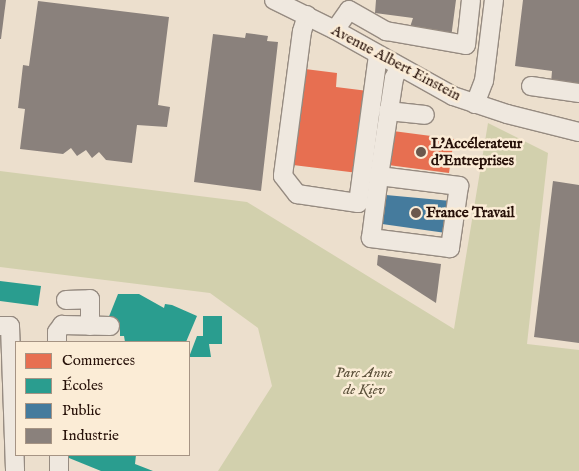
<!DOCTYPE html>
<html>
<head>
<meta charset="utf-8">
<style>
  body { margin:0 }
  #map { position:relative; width:579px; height:471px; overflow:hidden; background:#ecdfcd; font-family:"IM FELL English",serif }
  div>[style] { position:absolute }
  .green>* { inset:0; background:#d2d0ad }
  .shops>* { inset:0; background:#e76f51 }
  .schools>* { inset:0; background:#2a9d8f }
  .public>* { inset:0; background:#457b9d }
  .industry>* { inset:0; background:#8a817c }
  .roads { filter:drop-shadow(1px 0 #968b81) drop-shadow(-1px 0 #968b81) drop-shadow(0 1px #968b81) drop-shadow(0 -1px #968b81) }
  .minor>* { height:18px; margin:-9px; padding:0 9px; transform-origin:9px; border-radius:9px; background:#efe8df }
  .dots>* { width:14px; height:14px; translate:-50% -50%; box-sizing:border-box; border:2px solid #fbecd6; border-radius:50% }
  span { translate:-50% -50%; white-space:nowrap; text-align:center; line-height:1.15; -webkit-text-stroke:5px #fbecd6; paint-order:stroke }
  .street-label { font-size:15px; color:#261008 }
  .poi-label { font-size:15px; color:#261008; font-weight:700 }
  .left { translate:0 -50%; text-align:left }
  .park-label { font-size:15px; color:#5a4f39; font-style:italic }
  .legend { position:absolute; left:15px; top:341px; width:175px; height:115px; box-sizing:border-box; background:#fbecd6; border:1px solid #a69484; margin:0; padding:6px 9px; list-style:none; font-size:15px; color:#261008 }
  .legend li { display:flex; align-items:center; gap:10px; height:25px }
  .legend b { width:25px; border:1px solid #a69484 }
</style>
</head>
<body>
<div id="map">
  <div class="green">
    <div style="clip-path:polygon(488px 123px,548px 153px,527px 344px,579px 350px,579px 471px,218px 471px,272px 386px,258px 328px,210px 293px,0 267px,0 171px,247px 202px,454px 329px)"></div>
  </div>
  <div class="shops">
    <div style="clip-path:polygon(305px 69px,337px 73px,336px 87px,368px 91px,358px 173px,293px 165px)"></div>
    <div style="clip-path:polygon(393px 131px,454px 139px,449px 173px,388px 165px)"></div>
  </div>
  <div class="schools">
    <div style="clip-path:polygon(0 281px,41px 286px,38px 306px,0 301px)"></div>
    <div style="clip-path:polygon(118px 294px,139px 294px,164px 308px,165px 304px,172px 305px,197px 316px,186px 342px,125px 342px,124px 336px,120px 336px,120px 324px,108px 319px)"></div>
    <div style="clip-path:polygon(203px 316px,222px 316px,222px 344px,209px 344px,211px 357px,189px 357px,197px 336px,203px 336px)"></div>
    <div style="clip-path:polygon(69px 455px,136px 455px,135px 464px,153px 471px,101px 471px,69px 458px)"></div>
  </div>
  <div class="public">
    <div style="clip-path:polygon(386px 195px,451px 201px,446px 233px,382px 224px)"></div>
  </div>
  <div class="industry">
    <div style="clip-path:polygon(0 0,6px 0,1px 39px,0 39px)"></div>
    <div style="clip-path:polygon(376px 0,456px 0,451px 38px,410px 27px,413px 18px,375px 13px)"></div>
    <div style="clip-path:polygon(523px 0,579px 0,579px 86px,551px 83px,552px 71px,515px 66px)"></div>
    <div style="clip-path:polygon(38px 1px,169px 17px,158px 105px,170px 107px,167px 127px,137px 125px,132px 163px,106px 160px,99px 152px,92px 158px,86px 150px,77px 156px,71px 148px,63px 154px,20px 149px,25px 109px,18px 108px,23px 65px,29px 66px)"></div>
    <div style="clip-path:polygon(246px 33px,268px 36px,267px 41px,278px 42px,261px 191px,194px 182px,213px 34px,245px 38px)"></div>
    <div style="clip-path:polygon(553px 181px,579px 185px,579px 343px,534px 337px)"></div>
    <div style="clip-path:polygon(378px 255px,441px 264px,436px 303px,377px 265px)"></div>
  </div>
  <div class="roads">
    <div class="minor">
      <div style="left:274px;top:0;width:68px;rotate:26.2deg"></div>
      <div style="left:335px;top:30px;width:135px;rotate:29.2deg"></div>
      <div style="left:453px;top:96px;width:57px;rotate:18.4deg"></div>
      <div style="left:507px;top:114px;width:74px;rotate:14deg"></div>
      <div style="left:307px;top:15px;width:17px;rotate:107deg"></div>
      <div style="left:302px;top:31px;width:146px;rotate:97.5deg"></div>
      <div style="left:283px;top:176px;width:23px;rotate:52deg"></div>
      <div style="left:297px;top:194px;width:62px;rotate:8.4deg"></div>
      <div style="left:358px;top:203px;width:148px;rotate:-82.3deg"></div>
      <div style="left:335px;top:30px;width:24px;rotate:-55deg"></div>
      <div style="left:349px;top:10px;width:43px;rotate:29.6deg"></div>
      <div style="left:386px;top:31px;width:81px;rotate:9.9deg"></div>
      <div style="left:466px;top:45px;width:45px;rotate:-83.7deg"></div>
      <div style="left:531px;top:86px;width:49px;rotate:8.3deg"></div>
      <div style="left:475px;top:104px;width:25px;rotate:-69deg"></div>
      <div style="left:484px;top:81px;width:82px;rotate:-83deg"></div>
      <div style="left:388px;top:111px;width:37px;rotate:6deg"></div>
      <div style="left:379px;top:176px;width:81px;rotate:7.1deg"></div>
      <div style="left:459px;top:186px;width:63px;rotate:98.3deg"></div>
      <div style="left:450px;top:248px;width:80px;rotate:-172.8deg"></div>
      <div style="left:371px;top:238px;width:63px;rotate:-82.6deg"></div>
      <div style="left:379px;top:176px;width:99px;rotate:-81.3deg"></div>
      <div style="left:394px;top:78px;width:11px;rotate:-63deg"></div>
      <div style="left:66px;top:300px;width:24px;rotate:-2deg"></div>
      <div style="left:90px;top:299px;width:27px;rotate:90deg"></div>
      <div style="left:0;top:326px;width:10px"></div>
      <div style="left:10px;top:326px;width:145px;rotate:88deg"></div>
      <div style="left:57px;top:342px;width:10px;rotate:-90deg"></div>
      <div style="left:57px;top:332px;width:9px;rotate:-54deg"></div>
      <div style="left:62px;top:325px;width:48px;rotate:1.2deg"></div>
      <div style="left:59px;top:455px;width:16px;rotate:90deg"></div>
    </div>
  </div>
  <div class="dots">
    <div style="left:421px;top:152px;background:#6b584d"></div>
    <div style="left:416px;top:213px;background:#6b584d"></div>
  </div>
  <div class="street-label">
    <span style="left:396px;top:63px;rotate:28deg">Avenue Albert Einstein</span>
  </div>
  <div class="poi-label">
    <span class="left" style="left:431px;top:152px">L'Accélerateur<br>d'Entreprises</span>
    <span class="left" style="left:426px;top:213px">France Travail</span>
  </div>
  <div class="park-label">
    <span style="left:364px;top:381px">Parc Anne<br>de Kiev</span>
  </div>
  <ul class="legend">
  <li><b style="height:14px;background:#e76f51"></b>Commerces</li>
  <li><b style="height:14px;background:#2a9d8f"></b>Écoles</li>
  <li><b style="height:14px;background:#457b9d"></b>Public</li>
  <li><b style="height:14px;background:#8a817c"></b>Industrie</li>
  </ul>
</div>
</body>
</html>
